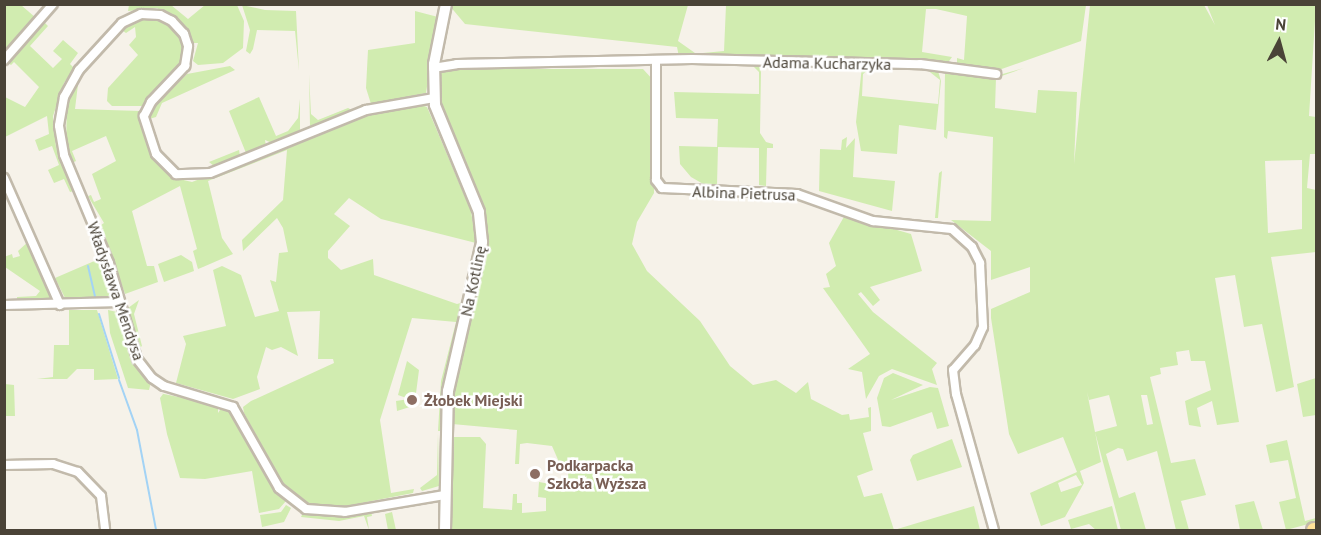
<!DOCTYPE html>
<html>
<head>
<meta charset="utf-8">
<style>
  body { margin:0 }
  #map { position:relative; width:1321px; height:535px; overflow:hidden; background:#f6f2e9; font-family:"PT Sans",sans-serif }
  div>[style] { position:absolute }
  .green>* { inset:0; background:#d1ecb0 }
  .stream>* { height:2px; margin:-1px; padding:0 1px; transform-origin:1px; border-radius:1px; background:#a3d3f5 }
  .roads { filter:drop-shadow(2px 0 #c2baab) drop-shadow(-2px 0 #c2baab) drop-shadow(0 2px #c2baab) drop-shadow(0 -2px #c2baab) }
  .minor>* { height:8px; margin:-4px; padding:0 4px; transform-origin:4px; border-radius:4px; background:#fff }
  .tertiary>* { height:10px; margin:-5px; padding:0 5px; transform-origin:5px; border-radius:5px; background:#fff }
  .primary>* { height:14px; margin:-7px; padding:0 7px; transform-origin:7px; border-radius:7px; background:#ffe299 }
  .dots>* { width:16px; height:16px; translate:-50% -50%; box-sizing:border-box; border:3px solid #fff; border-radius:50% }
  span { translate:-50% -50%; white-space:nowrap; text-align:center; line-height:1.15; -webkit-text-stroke:5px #fff; paint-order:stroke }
  .street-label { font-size:16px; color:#4a4337 }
  .education-label { font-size:16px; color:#785e54; font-weight:700 }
  .left { translate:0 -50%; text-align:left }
  .frame { position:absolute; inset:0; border:6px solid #4a4337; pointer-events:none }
  .north { position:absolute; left:1249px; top:12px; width:60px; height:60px; -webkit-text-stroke:4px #fff; paint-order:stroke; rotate:6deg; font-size:16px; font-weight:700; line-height:24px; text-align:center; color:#4a4337 }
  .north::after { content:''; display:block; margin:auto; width:21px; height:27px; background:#4a4337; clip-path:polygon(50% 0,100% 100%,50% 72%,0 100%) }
</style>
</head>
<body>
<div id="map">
  <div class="green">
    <div style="clip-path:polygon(5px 5px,21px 5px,36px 18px,5px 53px)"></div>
    <div style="clip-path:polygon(129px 5px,171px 5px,188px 19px,205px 5px,237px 5px,244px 21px,243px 48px,223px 63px,198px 65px,193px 61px,198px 43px,193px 43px,182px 24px,157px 8px,128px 11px)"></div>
    <div style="clip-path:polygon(242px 5px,265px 10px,296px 11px,299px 71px,295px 31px,257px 30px,253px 49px,250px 54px,246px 51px,250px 30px)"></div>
    <div style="clip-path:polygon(449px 5px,688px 5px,678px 41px,695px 53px,679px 57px,677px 47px,465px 24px)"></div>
    <div style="clip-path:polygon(726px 5px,1086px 5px,1081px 41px,996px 71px,957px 66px,957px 58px,964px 60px,967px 16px,936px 9px,926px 9px,922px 52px,952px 57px,947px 64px,702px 56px,703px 53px,724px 51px)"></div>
    <div style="clip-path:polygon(evenodd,1090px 5px,1204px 5px,1215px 25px,1207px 5px,1316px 5px,1309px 116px,1316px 117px,1316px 154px,1310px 154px,1307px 188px,1316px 190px,1316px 252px,1271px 257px,1294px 387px,1276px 392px,1262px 324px,1244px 327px,1235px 275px,1215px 278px,1239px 422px,1217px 425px,1212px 401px,1197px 408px,1201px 427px,1189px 425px,1185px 401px,1211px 390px,1205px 361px,1191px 361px,1189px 350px,1176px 352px,1178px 365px,1160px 368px,1161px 374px,1150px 377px,1171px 463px,1195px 459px,1206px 495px,1181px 501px,1189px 530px,1176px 530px,1157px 451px,1127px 461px,1123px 449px,1118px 448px,1106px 454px,1119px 498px,1135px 492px,1146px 530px,1121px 530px,1095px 432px,1117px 426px,1109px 395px,1089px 400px,1087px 392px,1101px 462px,1080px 471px,1084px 483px,1065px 517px,1041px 526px,1030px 493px,1077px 472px,1063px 437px,1018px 454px,1009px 434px,991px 318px,991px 309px,1030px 292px,1030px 267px,991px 280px,991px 251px,951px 220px,991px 221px,993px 137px,948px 131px,947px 139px,944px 137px,945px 73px,999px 75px,1024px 68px,996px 78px,995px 108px,1036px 113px,1038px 90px,1077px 92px,1074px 164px,1090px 5px,1302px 160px,1302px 229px,1268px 233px,1265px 161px,1302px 160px,1090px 5px,1141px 395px,1147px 395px,1153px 424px,1147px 425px,1141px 395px,1090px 5px,1076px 475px,1082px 485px,1061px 492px,1058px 483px,1076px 475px)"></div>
    <div style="clip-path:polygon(415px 11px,438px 17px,426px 93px,371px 104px,366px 88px,368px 50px,415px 43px)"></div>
    <div style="clip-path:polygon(145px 18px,163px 21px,177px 32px,185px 49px,183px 60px,143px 106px,112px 106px,107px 101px,108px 88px,138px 55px,129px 45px,136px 37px,135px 27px,126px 33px,120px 29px)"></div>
    <div style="clip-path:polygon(43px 21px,48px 26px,30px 46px,53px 68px,62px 59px,53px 51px,63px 40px,78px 53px,70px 64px,74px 68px,64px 83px,53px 116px,56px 147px,74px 191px,70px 192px,64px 179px,54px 183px,48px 170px,59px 165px,52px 146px,39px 151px,35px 140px,49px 134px,47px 116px,5px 137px,5px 97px,25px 107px,39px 87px,14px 62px,11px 65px,7px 62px)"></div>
    <div style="clip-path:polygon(680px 61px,758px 64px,761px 72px,760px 133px,766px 142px,773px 144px,773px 148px,767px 148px,766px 186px,759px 185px,759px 148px,718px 147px,717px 185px,705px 185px,691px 177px,680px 164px,679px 146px,717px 147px,718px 119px,676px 118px,674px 92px,759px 94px,759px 72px,752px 65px)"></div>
    <div style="clip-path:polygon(230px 66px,235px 70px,162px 103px,156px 117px,149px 119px,154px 106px,187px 74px)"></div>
    <div style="clip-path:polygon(862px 66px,886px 67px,871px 68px,863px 74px,862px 96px,938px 104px,940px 80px,926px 69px,938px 71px,941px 81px,936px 130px,899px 125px,897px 154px,861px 151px,856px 122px)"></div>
    <div style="clip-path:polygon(448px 69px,643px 69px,654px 81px,654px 193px,637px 222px,632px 244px,647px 271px,700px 321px,730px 366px,753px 385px,776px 380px,796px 393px,808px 382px,811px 399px,842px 415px,849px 414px,850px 420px,869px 417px,868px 408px,871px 407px,871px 431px,863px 433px,873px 470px,857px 476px,864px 497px,882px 493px,894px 530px,974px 506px,980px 530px,448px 530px,451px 437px,480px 437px,486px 444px,483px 508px,512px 510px,513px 494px,517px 494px,517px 503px,522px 503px,522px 513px,546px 511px,546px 498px,538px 497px,539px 482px,567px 487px,569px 465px,559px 462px,552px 446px,527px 443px,520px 444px,519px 464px,515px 464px,517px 430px,452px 424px,456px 374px,485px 260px,487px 239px,478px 195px,454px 146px,438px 100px,439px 73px)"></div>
    <div style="clip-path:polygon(309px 74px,311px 114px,318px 120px,348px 108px,354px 111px,310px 126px)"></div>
    <div style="clip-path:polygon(79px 76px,75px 109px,141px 111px,142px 131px,158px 164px,175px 178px,192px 182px,358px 118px,418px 104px,427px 107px,471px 211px,476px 243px,381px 219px,349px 198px,334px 214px,350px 226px,328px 251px,328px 258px,341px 270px,373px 259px,374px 275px,457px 304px,464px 302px,443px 388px,441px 431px,438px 431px,441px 381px,456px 322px,412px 318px,380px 420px,391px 493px,414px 489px,413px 493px,341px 507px,307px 504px,283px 485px,244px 413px,243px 407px,251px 401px,334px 363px,333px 359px,318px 359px,320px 311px,287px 312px,298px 356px,281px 347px,272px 350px,266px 347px,257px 377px,260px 389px,233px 399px,176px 383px,186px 344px,183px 336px,226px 326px,213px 270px,222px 266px,241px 275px,255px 317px,279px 311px,270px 280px,276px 282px,279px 253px,288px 252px,283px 228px,277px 218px,243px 251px,242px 240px,283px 200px,287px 150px,208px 181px,222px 238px,233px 254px,203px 267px,198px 269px,193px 251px,197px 249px,180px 186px,132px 211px,147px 266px,154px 266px,158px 282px,125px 294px,101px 225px,104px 223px,88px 196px,91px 195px,94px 202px,101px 199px,92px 174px,116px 161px,106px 136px,72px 151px,76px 161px,72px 163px,66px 145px,67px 101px)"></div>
    <div style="clip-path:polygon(259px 97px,276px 136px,288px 131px,298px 118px,300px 99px,300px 130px,272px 143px,265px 140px,266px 146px,246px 153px,229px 111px)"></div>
    <div style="clip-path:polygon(847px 137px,846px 148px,855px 138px,853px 177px,895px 181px,892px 211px,819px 191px,820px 149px,841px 150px,842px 140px)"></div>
    <div style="clip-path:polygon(239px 150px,240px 156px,214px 166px,209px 162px)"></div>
    <div style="clip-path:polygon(942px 171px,938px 218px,935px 218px,939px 173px)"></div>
    <div style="clip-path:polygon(845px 215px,911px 234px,922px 271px,870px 287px,880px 300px,873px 306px,861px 292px,858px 294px,873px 312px,937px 363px,932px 369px,937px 385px,892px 369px,879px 376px,866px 399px,862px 372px,848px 369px,870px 354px,823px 288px,830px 287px,826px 274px,836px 266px,829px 243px)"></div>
    <div style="clip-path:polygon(29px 241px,52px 296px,48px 301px,17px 302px,17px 297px,36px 296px,40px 291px,5px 267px,4px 257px,12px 254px,13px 258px,20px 256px,18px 251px)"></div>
    <div style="clip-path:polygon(99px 247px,113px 297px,65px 298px,55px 278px,99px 259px,95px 249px)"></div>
    <div style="clip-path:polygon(181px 255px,192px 262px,194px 271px,164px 282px,158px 264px)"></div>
    <div style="clip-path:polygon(139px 300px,134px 314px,142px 346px,138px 349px,128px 308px)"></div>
    <div style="clip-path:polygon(69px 310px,97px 310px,118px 379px,94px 380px,94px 369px,77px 369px,67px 379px,37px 379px,53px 377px,54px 345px,69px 345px)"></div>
    <div style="clip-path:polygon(108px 310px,117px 312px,134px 361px,151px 382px,149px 390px,128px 388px,110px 333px)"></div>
    <div style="clip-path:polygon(407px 361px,419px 370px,415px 401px,413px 406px,397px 411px,396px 401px,409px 399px,398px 395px)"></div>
    <div style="clip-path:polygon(893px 373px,923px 385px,891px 400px,930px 387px,938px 388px,949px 426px,937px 429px,932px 412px,890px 427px,882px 426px,877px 398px,884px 378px)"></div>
    <div style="clip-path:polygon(1316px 378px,1316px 415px,1303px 417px,1297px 384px)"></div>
    <div style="clip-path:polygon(5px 384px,14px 385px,15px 416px,5px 416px)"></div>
    <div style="clip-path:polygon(159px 393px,218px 405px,218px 413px,222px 407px,231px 411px,274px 490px,286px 501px,279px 509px,259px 513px,252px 471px,205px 479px,180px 478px,167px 434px,160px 398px,163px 394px)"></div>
    <div style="clip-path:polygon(438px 433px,439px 486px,422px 491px,420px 488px,437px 475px)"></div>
    <div style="clip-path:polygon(952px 439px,962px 467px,917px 481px,910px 460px,913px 455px)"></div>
    <div style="clip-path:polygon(1287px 440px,1305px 521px,1316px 518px,1316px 522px,1286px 530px,1279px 502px,1296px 498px,1288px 460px,1270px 463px,1266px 445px)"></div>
    <div style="clip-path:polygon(1254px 501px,1263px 530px,1240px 530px,1235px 505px)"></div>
    <div style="clip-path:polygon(286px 505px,291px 508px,284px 522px,262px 527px,260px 515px,281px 512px)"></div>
    <div style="clip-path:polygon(1112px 506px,1118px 530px,1096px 530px,1089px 524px,1071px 529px,1068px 520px)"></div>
    <div style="clip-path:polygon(371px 511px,372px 516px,367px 517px,369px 530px,364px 516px,339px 521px,301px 517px,303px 513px,335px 517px)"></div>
    <div style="clip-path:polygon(392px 512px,396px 530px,388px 530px,385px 514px)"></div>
  </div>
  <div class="stream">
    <div style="left:88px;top:266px;width:32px;rotate:77deg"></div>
    <div style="left:99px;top:314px;width:67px;rotate:72.6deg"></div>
    <div style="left:119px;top:380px;width:53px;rotate:70.2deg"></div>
    <div style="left:137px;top:430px;width:102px;rotate:79.2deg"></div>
  </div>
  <div class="roads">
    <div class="minor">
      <div style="left:4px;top:60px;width:74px;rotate:-48.8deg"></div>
      <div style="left:656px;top:63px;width:117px;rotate:90deg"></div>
      <div style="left:656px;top:180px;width:10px;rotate:53deg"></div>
      <div style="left:662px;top:188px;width:135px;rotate:2.5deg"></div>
      <div style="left:797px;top:194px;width:81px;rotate:19.6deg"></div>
      <div style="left:873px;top:221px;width:79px;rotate:5.8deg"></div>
      <div style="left:952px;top:229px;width:27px;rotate:42deg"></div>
      <div style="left:972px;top:247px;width:18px;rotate:63deg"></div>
      <div style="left:980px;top:263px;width:64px;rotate:87.3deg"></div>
      <div style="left:983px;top:327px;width:20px;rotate:114deg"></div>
      <div style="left:975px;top:345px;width:33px;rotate:131deg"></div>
      <div style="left:953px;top:370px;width:24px;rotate:83deg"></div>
      <div style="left:956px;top:394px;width:141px;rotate:74.4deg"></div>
      <div style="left:433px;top:68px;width:24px;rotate:-9deg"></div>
      <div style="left:457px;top:64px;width:235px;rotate:-1.2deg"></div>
      <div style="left:692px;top:59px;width:228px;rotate:1.3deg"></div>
      <div style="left:920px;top:64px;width:77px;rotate:7.5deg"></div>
      <div style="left:434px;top:98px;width:69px;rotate:170deg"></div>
      <div style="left:366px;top:110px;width:168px;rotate:158deg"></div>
      <div style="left:210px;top:173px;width:34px;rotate:178deg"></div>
      <div style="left:176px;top:174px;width:28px;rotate:-135deg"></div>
      <div style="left:156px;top:154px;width:40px;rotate:-108deg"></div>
      <div style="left:144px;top:116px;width:16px;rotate:-63deg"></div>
      <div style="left:151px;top:102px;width:50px;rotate:-46.6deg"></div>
      <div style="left:185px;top:66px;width:20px;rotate:-81deg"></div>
      <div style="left:188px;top:46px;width:13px;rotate:-108deg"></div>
      <div style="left:184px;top:34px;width:18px;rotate:-133deg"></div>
      <div style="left:172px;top:21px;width:13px;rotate:-153deg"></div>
      <div style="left:160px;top:15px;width:19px;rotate:-177deg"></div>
      <div style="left:141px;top:14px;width:21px;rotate:155deg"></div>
      <div style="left:122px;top:23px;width:64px;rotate:132.5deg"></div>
      <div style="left:79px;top:70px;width:31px;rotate:119deg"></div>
      <div style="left:64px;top:97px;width:29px;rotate:100deg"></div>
      <div style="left:59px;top:126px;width:29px;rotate:80deg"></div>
      <div style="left:64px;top:155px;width:117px;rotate:67.4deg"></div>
      <div style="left:109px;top:263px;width:100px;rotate:73.7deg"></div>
      <div style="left:137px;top:359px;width:24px;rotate:52deg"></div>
      <div style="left:152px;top:378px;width:14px;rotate:34deg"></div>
      <div style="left:164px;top:386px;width:72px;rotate:16.9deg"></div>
      <div style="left:233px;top:407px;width:93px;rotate:60.4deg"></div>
      <div style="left:279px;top:488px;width:34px;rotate:38deg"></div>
      <div style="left:306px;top:509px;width:39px;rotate:4deg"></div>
      <div style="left:345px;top:512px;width:100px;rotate:-9.7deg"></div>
      <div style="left:4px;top:178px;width:139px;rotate:66.2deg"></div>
      <div style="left:4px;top:305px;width:116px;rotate:-1.5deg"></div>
      <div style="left:4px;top:465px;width:49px;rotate:-1.2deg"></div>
      <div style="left:53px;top:464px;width:26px;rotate:18deg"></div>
      <div style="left:78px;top:472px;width:33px;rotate:46deg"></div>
      <div style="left:101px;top:496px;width:34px;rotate:83deg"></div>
    </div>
    <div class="tertiary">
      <div style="left:445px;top:530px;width:139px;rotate:-88.8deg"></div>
      <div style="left:448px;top:391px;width:153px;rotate:-77.1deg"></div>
      <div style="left:482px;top:242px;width:30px;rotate:-96deg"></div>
      <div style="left:479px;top:212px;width:116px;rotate:-112.4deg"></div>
      <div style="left:435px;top:105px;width:41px;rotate:-91.4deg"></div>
      <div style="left:434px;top:64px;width:61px;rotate:-78.7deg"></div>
    </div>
    <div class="primary">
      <div style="left:1314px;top:530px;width:2px"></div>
    </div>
  </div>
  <div class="dots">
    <div style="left:412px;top:400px;background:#8d6e63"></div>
    <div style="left:535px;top:474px;background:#8d6e63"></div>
  </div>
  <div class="street-label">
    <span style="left:827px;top:63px;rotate:1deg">Adama Kucharzyka</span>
    <span style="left:744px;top:193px;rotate:2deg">Albina Pietrusa</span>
    <span style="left:473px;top:281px;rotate:-78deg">Na Kotlinę</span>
    <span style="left:116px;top:291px;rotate:71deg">Władysława Mendysa</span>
  </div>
  <div class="education-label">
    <span class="left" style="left:424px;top:400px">Żłobek Miejski</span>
    <span class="left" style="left:547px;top:474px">Podkarpacka<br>Szkoła Wyższa</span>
  </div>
  <div class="frame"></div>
  <div class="north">N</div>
</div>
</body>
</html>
